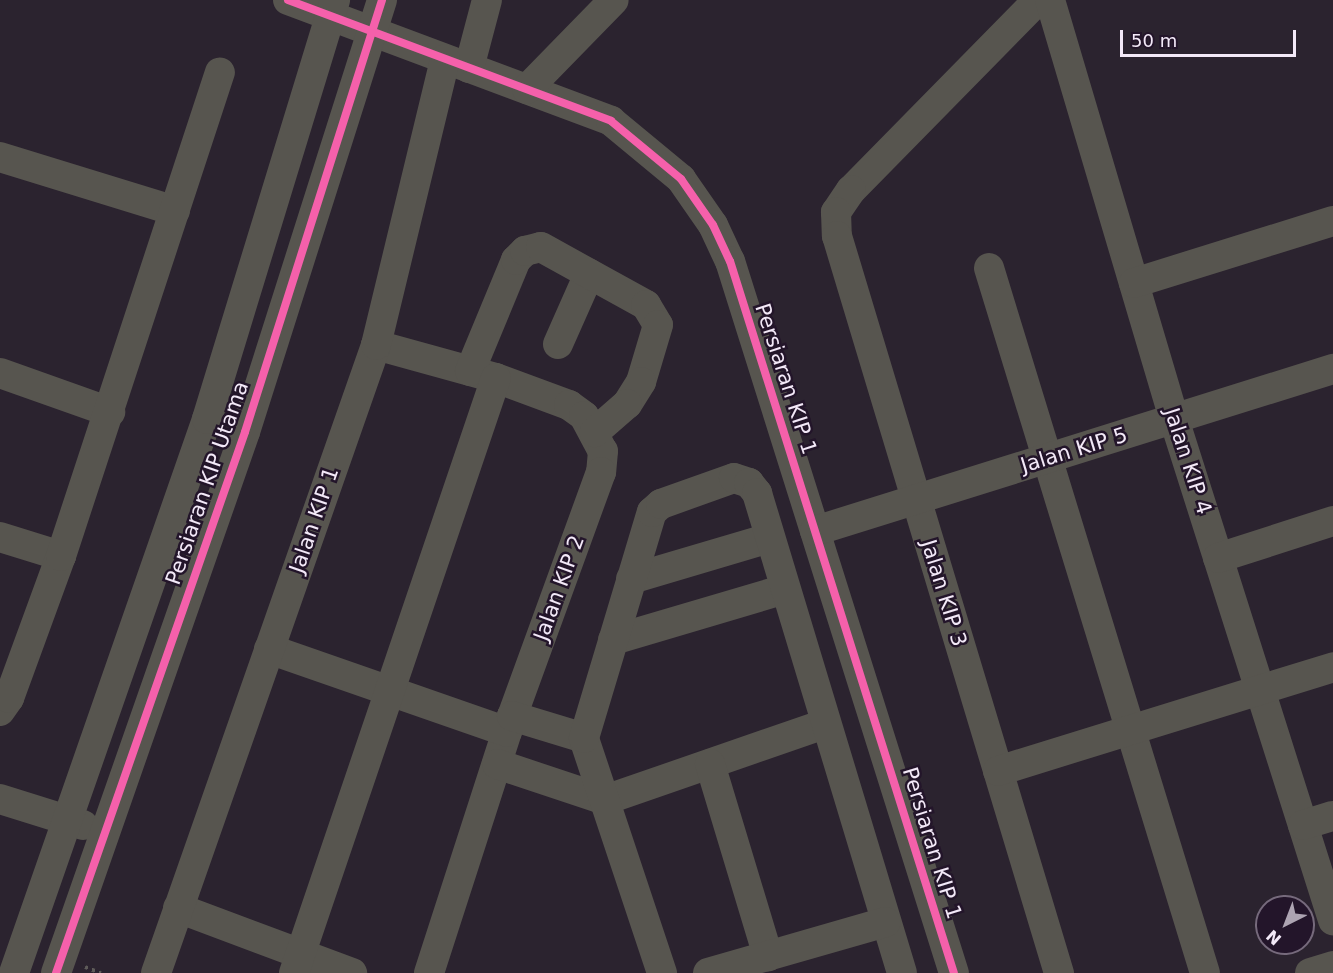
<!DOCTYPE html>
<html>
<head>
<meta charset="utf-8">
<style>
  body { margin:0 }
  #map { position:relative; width:1333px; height:973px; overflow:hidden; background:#2b232f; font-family:"DejaVu Sans",sans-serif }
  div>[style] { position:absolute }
  .path>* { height:4px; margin-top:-2px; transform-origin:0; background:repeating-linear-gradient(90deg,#5e5b59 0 3px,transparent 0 7.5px) }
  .minor>* { height:30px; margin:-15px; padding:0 15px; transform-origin:15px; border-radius:15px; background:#57554f }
  .cycleway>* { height:8px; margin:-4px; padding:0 4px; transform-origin:4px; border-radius:4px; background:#f560ab }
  span { translate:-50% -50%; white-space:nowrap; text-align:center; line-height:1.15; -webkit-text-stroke:5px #23152a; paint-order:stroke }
  .street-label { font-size:21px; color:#f3e9f8 }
  .north { position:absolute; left:1255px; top:895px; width:60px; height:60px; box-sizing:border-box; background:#23152a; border:2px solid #766a7c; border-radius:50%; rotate:222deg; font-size:16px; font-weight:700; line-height:24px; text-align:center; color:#f3e9f8 }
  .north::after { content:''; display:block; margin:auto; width:21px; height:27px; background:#ada4b2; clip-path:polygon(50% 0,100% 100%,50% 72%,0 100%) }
  .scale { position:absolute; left:1120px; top:30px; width:176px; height:27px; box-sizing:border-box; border:3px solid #f3e9f8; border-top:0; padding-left:8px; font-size:18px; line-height:21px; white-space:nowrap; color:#f3e9f8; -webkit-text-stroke:4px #23152a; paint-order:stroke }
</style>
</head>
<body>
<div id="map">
  <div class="path">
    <div style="left:85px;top:967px;width:17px;rotate:21deg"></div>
  </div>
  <div class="minor">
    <div style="left:288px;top:0;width:345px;rotate:20.5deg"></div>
    <div style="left:611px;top:121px;width:91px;rotate:39.6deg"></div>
    <div style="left:681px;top:179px;width:56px;rotate:55.2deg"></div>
    <div style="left:713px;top:225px;width:40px;rotate:65deg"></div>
    <div style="left:730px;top:261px;width:746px;rotate:72.54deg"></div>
    <div style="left:1038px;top:0;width:267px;rotate:134.5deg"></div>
    <div style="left:851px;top:190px;width:27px;rotate:124deg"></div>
    <div style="left:836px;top:212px;width:24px;rotate:88deg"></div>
    <div style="left:837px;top:236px;width:770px;rotate:73.24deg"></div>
    <div style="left:1050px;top:0;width:437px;rotate:73.5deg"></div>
    <div style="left:1174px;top:419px;width:526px;rotate:72.39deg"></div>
    <div style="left:469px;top:68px;width:70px;rotate:-75.2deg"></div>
    <div style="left:527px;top:89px;width:124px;rotate:-45.7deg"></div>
    <div style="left:0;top:157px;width:183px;rotate:17.1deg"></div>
    <div style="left:989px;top:268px;width:737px;rotate:72.97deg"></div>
    <div style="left:1134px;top:283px;width:208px;rotate:-17.3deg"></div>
    <div style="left:558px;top:344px;width:77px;rotate:-66.1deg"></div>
    <div style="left:376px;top:345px;width:124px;rotate:15.4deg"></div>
    <div style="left:496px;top:378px;width:78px;rotate:20.3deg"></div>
    <div style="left:569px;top:405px;width:19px;rotate:36deg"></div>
    <div style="left:584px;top:416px;width:40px;rotate:62deg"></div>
    <div style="left:603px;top:451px;width:21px;rotate:95deg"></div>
    <div style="left:601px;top:472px;width:260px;rotate:110deg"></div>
    <div style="left:512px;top:716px;width:270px;rotate:107.9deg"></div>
    <div style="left:470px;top:371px;width:120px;rotate:-67.5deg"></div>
    <div style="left:516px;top:260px;width:13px;rotate:-45deg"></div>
    <div style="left:525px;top:251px;width:16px;rotate:-14deg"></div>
    <div style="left:541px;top:247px;width:120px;rotate:28.9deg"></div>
    <div style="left:646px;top:305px;width:23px;rotate:59deg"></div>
    <div style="left:658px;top:325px;width:59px;rotate:106.6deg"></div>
    <div style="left:641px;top:382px;width:26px;rotate:122deg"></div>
    <div style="left:627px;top:404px;width:43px;rotate:138.8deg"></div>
    <div style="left:0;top:373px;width:117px;rotate:19.5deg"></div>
    <div style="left:815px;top:531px;width:543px;rotate:-17.37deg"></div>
    <div style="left:0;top:537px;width:64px;rotate:17.3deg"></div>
    <div style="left:1218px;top:558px;width:121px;rotate:-17.8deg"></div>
    <div style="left:631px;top:579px;width:144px;rotate:-16.5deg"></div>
    <div style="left:613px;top:640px;width:179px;rotate:-16.5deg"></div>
    <div style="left:269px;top:649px;width:252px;rotate:19.2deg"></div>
    <div style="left:0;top:711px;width:16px;rotate:-55deg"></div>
    <div style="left:9px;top:698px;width:151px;rotate:-69.9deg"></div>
    <div style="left:61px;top:556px;width:509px;rotate:-71.81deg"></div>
    <div style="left:512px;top:716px;width:75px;rotate:17deg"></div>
    <div style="left:497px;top:764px;width:114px;rotate:18.4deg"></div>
    <div style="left:605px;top:800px;width:232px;rotate:-19.1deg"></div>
    <div style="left:710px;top:764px;width:201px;rotate:73.2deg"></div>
    <div style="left:998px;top:771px;width:351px;rotate:-17.2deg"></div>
    <div style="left:0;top:799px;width:87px;rotate:17.4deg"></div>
    <div style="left:1303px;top:825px;width:31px;rotate:-17deg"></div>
    <div style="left:178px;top:908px;width:186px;rotate:20.5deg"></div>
    <div style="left:14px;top:973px;width:587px;rotate:-70.79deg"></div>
    <div style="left:207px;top:419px;width:438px;rotate:-73deg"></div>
    <div style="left:56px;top:973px;width:573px;rotate:-70.74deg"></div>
    <div style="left:245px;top:432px;width:453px;rotate:-72.4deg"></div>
    <div style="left:156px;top:973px;width:665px;rotate:-70.69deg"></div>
    <div style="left:376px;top:345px;width:294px;rotate:-76.4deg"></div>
    <div style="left:294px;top:973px;width:628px;rotate:-71.25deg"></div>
    <div style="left:662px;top:973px;width:248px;rotate:-108.4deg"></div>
    <div style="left:584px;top:738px;width:236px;rotate:-73.3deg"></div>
    <div style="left:652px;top:512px;width:12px;rotate:-42deg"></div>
    <div style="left:661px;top:504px;width:77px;rotate:-19.6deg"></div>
    <div style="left:734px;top:478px;width:16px;rotate:18deg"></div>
    <div style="left:749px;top:483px;width:13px;rotate:51deg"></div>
    <div style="left:757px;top:493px;width:501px;rotate:73.19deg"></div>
    <div style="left:708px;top:973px;width:185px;rotate:-16deg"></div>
    <div style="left:1310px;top:973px;width:24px;rotate:-17deg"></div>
  </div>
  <div class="cycleway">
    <div style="left:288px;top:0;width:345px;rotate:20.5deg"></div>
    <div style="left:611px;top:121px;width:91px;rotate:39.6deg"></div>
    <div style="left:681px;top:179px;width:56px;rotate:55.2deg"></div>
    <div style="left:713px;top:225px;width:40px;rotate:65deg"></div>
    <div style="left:730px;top:261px;width:746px;rotate:72.54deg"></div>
    <div style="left:56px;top:973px;width:573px;rotate:-70.74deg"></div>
    <div style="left:245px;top:432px;width:453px;rotate:-72.4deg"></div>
  </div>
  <div class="street-label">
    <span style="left:786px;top:379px;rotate:72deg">Persiaran KIP 1</span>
    <span style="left:1074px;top:450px;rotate:-17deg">Jalan KIP 5</span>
    <span style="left:1188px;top:461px;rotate:72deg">Jalan KIP 4</span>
    <span style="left:207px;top:483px;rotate:-71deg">Persiaran KIP Utama</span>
    <span style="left:314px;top:520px;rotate:-71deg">Jalan KIP 1</span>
    <span style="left:559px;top:588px;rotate:-70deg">Jalan KIP 2</span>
    <span style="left:944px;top:593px;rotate:73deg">Jalan KIP 3</span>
    <span style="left:932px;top:843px;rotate:73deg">Persiaran KIP 1</span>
  </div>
  <div class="north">N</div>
  <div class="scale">50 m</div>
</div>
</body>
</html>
